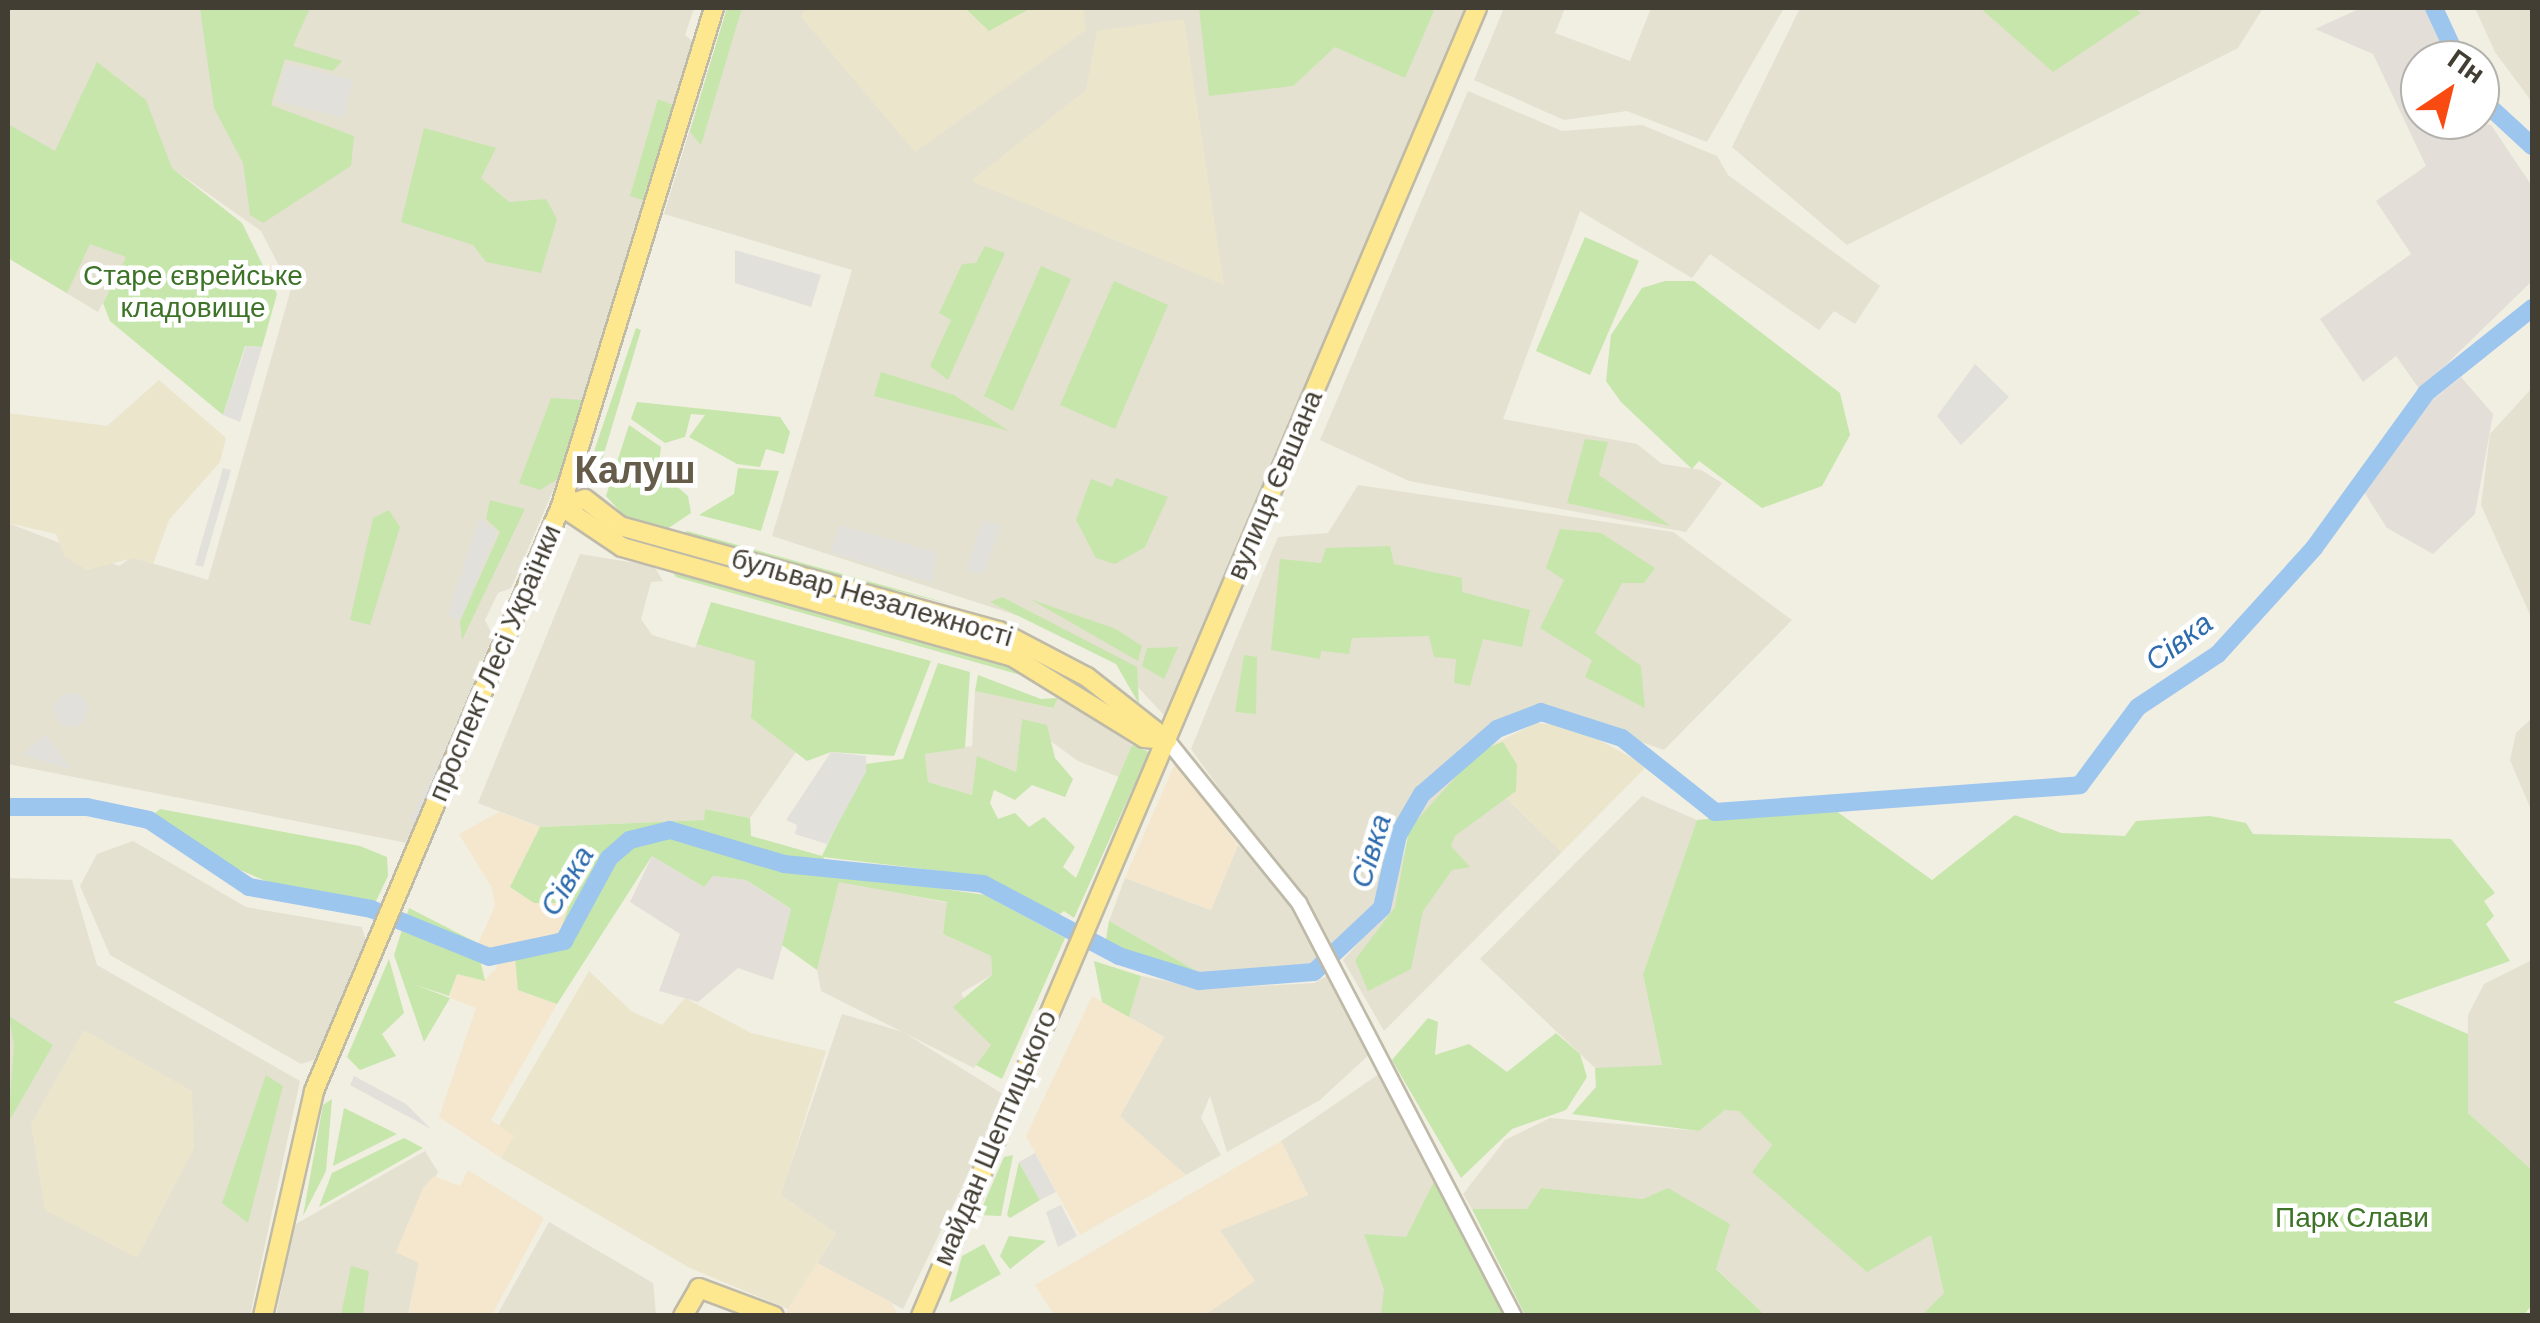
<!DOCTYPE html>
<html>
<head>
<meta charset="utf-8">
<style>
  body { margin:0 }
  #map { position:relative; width:2540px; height:1323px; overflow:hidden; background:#f1eee2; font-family:Helvetica,sans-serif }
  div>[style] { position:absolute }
  .residential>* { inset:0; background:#e5e1d1 }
  .commercial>* { inset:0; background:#f4e7cd }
  .industrial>* { inset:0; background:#e3dfd8 }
  .education>* { inset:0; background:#ebe5cc }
  .green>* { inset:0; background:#c6e6ab }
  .parking>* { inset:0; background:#e2e0db }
  .round { border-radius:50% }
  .river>* { height:18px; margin:-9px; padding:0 9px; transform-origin:9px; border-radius:9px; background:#9dc6ef }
  .roads { filter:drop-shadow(2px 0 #bfbaa8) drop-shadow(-2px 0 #bfbaa8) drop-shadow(0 2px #bfbaa8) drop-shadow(0 -2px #bfbaa8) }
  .minor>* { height:14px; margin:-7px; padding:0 7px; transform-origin:7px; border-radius:7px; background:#fff }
  .major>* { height:18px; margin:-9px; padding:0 9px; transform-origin:9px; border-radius:9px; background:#fee88f }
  span { translate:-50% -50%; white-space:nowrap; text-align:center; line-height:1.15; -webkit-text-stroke:9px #fff; paint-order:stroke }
  .park-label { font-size:28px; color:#3d7327 }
  .street-label { font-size:28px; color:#433e33 }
  .water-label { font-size:30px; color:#2d6cad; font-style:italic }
  .district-label { font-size:38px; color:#655d4a; font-weight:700 }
  .frame { position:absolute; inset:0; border:10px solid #433e33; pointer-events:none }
  .north { position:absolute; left:2400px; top:40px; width:100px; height:100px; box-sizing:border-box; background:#fff; border:2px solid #b4b2ad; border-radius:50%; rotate:35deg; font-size:28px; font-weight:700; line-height:40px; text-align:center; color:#433e33 }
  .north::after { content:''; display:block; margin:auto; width:35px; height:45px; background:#f94a11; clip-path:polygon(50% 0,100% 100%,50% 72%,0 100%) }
</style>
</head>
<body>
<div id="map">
  <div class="residential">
    <div style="clip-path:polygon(8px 8px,694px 8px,685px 35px,693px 42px,558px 479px,511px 588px,498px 593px,485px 620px,493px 636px,407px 843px,8px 764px,8px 523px,119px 566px,132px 557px,208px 580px,291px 289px,261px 231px,172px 168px,98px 312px,8px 258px)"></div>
    <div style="clip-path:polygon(727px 8px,1468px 8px,1164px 715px,1116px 664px,1050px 626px,772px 536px,852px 270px,664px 214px)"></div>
    <div style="clip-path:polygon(1504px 8px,1565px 8px,1555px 33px,1630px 61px,1651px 8px,1784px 8px,1707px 142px,1627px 111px,1564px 120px,1474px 80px)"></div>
    <div style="clip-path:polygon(1800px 8px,2263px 8px,2238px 48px,1847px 245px,1732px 147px)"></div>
    <div style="clip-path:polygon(2475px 8px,2532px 8px,2532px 102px,2495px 52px)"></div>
    <div style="clip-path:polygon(1468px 91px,1562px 131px,1642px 125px,1717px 156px,1728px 175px,1880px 286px,1855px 324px,1834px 311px,1819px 330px,1710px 254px,1692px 278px,1580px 211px,1503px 419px,1637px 444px,1662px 464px,1701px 470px,1722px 483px,1686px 532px,1409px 481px,1320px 440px)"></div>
    <div style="clip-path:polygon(2532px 388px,2532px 619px,2481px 505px,2490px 434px)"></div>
    <div style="clip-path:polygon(1358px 485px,1673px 532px,1792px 620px,1664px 750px,1554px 712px,1484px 730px,1411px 797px,1378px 909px,1338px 953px,1191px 749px,1278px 537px,1328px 533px)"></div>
    <div style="clip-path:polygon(580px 554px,654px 566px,663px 581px,651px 582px,641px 619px,652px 635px,695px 648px,709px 609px,758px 622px,751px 718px,796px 752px,750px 818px,706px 809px,704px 820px,540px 827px,478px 803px)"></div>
    <div style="clip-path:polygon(975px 691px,1053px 708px,1058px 698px,1100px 721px,1132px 745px,1119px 777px,1078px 761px,1022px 720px,1016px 772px,992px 767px,972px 795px,928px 782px,925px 754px,972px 746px)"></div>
    <div style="clip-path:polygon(2532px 718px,2532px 812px,2510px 760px,2516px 733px)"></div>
    <div style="clip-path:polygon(1465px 758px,1562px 852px,1384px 1031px,1343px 960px,1384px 915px,1420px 804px)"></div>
    <div style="clip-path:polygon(1642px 796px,1697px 820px,1643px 974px,1662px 1065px,1651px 1072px,1595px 1068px,1480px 959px)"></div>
    <div style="clip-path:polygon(133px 841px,246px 907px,362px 927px,367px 945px,317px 1059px,301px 1064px,110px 955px,80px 886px,97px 854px)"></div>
    <div style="clip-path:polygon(1238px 845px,1291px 902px,1321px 966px,1200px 973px,1109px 921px,1125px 878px,1211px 910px)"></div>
    <div style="clip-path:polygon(8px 878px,72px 880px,97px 965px,300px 1081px,250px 1315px,8px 1316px)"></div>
    <div style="clip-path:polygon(839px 881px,948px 903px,943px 934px,991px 956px,992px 975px,961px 993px,991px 1045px,974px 1068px,821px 991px,817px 970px)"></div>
    <div style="clip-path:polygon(2532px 960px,2532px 1170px,2468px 1113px,2468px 1015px,2484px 984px)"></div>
    <div style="clip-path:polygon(1332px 973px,1371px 1053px,1320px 1100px,1227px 1152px,1210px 1096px,1201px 1118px,1221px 1155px,1186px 1175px,1135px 1137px,1120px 1116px,1164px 1037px,1129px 1017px,1141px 976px,1206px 989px,1314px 983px)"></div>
    <div style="clip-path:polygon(842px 1014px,903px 1032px,1006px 1096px,903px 1309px,817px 1263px,836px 1233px,780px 1196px)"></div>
    <div style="clip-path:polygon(1379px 1074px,1506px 1315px,1205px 1316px,1220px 1230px,1308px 1195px,1281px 1141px)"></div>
    <div style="clip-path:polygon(1725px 1110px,1739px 1110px,1772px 1145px,1753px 1172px,1931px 1234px,1945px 1293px,1922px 1315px,1765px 1315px,1643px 1199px,1541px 1188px,1527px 1209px,1472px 1209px,1463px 1194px,1505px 1140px,1550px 1118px,1699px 1131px)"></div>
    <div style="clip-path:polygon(425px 1151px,438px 1172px,396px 1252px,419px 1262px,408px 1315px,276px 1316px,294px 1225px)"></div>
    <div style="clip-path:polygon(549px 1222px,653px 1283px,656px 1315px,497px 1315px)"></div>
  </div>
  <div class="commercial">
    <div style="clip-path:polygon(1176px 761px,1238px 845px,1211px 910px,1125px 878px)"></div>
    <div style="clip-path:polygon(499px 812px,540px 827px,511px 887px,534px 903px,570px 902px,561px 932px,514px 948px,519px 990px,557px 1004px,491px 1120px,515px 1136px,501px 1158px,439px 1117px,476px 1008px,450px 998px,456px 974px,484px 980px,497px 968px,496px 951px,478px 944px,495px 906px,492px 888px,459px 834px)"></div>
    <div style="clip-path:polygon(1092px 996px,1164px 1037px,1120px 1116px,1186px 1175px,1080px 1235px,1026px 1136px)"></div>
    <div style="clip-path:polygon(1281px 1141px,1308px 1195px,1220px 1230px,1255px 1281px,1205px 1315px,1054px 1315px,1035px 1285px)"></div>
    <div style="clip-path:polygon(468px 1170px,544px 1218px,492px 1315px,408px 1315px,419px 1263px,396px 1252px,423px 1188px,434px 1176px,460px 1186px)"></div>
    <div style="clip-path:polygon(817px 1263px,891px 1302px,898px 1315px,784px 1316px)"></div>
  </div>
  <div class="industrial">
    <div style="clip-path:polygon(2361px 8px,2424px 8px,2448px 60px,2420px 60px,2420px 120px,2491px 125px,2532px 186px,2532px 281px,2420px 390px,2396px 356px,2363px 382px,2320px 319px,2411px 254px,2376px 201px,2426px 166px,2373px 54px,2315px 29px)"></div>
    <div style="clip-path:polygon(2461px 377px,2493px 414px,2475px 514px,2433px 554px,2387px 528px,2364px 492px,2418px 412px)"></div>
    <div style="clip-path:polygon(652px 856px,704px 887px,713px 876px,746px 880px,792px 910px,773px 980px,738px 968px,698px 1002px,659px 991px,680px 934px,630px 902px)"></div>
  </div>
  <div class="education">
    <div style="clip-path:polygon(806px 8px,1084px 8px,1086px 30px,915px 152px,801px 17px)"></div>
    <div style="clip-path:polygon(1184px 19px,1224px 285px,971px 181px,1086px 90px,1097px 31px)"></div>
    <div style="clip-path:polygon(159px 380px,226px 438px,220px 462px,169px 520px,153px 564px,133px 558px,87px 570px,65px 557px,56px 534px,8px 523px,8px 413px,107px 426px)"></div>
    <div style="clip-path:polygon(1536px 723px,1575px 727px,1647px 766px,1562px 852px,1465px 758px)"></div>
    <div style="clip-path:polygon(589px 971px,631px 1011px,662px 1025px,685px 998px,751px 1033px,826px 1051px,781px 1195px,836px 1233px,788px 1309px,690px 1268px,501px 1158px,514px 1136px,499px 1126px)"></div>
    <div style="clip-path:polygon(84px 1030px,192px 1091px,194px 1148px,137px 1258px,45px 1210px,31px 1124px)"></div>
  </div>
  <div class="green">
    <div style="clip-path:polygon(200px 8px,310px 8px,293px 46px,342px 61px,333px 71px,285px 59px,271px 105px,354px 136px,351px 166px,263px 223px,250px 215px,243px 163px,214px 108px)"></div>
    <div style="clip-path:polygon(727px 8px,742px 8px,701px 145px,690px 132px)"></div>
    <div style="clip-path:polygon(965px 8px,1031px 8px,989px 31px)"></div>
    <div style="clip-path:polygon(1199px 8px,1427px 8px,1434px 11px,1405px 78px,1335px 47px,1293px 86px,1209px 96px)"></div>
    <div style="clip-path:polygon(1980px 8px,2134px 8px,2141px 13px,2053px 72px)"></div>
    <div style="clip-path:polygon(97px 62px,146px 100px,172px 168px,242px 223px,277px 294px,262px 347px,245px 346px,223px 415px,110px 321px,103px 303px,126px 257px,90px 244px,67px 293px,8px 258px,8px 124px,55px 151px)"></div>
    <div style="clip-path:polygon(658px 99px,673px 105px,643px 200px,630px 196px)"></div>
    <div style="clip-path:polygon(424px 128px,496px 148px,481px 178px,509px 202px,546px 199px,557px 219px,541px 273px,486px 262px,473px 245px,401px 222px)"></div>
    <div style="clip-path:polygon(1585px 237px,1639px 261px,1590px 375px,1536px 351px)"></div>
    <div style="clip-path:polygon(985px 246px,1005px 253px,948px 380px,930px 366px,951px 320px,939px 313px,962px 264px,976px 263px)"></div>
    <div style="clip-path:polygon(1041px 266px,1071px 279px,1013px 411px,984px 396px)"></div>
    <div style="clip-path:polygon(1114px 281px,1168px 305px,1115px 429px,1060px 405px)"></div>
    <div style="clip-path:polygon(1665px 281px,1694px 281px,1840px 393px,1850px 435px,1822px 486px,1762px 508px,1699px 461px,1692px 469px,1621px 402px,1606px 381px,1611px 335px,1642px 288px)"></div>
    <div style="clip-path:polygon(636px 328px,641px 330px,599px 470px,589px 466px)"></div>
    <div style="clip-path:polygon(881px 372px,954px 395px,1009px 431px,874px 396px)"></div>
    <div style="clip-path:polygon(551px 398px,582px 400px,558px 479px,540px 490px,519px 483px)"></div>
    <div style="clip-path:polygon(637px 402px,780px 417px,790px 432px,784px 454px,766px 449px,760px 467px,737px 464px,689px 437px,705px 415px,691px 414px,685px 437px,665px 443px,631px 419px)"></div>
    <div style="clip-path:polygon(629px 425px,661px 447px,658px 470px,688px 496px,691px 513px,667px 529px,625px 517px,606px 496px)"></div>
    <div style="clip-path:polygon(1585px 439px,1608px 442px,1599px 475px,1671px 526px,1567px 503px)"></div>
    <div style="clip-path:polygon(738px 468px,779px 471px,761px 531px,699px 515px,734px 494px)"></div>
    <div style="clip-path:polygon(1116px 478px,1168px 497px,1145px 547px,1115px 564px,1096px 558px,1076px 520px,1091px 479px,1112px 487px)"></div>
    <div style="clip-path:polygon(490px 500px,525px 509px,462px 640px,460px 621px,500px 532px,486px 519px)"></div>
    <div style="clip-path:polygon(389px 510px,400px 527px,370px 625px,350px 620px,373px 518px)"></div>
    <div style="clip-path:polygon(1560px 529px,1601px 533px,1655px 568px,1644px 583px,1622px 583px,1595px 633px,1641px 666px,1645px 708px,1585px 677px,1592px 660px,1540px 628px,1564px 580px,1546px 568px)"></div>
    <div style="clip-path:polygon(687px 531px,954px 605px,679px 536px)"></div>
    <div style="clip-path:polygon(620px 536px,995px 637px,1038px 656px,1035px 660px)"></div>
    <div style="clip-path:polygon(1390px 546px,1394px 564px,1462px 578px,1462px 592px,1530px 610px,1522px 647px,1483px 639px,1470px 686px,1454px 683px,1456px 659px,1434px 657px,1429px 636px,1352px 638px,1349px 654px,1321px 651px,1320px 659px,1271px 650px,1280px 559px,1321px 563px,1326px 548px)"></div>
    <div style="clip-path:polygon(668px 565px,999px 658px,1052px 684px,676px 577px)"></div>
    <div style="clip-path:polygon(1002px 597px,1137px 667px,1139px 704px,1116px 664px,990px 602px)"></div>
    <div style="clip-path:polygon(1030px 599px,1116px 629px,1142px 646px,1138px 661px)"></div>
    <div style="clip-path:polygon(711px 602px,931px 661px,894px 756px,831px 752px,807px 761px,751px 718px,755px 661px,697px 644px)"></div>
    <div style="clip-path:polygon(1178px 647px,1164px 679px,1142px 666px,1147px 648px)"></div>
    <div style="clip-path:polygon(1244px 655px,1257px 657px,1256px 714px,1235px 712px)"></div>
    <div style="clip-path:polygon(938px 663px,970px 672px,965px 748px,925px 754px,928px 782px,972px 795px,977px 756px,1016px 772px,1022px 719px,1047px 725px,1055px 758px,1073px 779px,1065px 797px,1032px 785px,1015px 800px,994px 790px,990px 803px,998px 819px,1015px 813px,1029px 827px,1044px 817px,1075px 847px,1063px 867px,1076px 878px,1132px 745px,1149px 752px,1074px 918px,1064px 911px,1052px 920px,984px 876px,823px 857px,834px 873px,985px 895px,1065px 938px,1002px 1079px,976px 1065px,991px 1045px,953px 1007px,992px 975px,991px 956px,943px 934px,947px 902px,839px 882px,817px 970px,782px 945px,791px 909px,746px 880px,713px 876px,704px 887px,652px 856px,557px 1004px,518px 990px,514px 947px,560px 932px,570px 903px,534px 903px,510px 887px,540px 827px,704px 820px,705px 809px,750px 818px,751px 836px,822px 856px,866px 764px,903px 759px)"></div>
    <div style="clip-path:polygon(978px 675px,1041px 699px,1058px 698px,1053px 708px,975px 691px)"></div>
    <div style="clip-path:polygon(1503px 742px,1517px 765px,1516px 791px,1455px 836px,1451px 846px,1470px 867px,1452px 870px,1423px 911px,1411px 969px,1368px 991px,1355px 960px,1395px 907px,1409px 829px,1479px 751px)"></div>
    <div style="clip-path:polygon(1832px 808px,1932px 880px,2015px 815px,2061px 833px,2125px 836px,2136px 821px,2210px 816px,2246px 823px,2253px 834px,2451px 839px,2495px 893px,2484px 901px,2494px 916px,2486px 924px,2510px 961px,2393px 1002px,2468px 1034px,2468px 1113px,2532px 1170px,2532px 1305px,2523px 1316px,1922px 1315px,1944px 1293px,1931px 1235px,1867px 1272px,1752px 1172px,1772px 1145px,1739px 1111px,1725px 1110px,1699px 1131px,1572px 1114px,1596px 1087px,1595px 1068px,1662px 1065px,1643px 974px,1697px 820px)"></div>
    <div style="clip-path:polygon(160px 809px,360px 846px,387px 857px,388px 876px,376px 901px,280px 887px,205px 855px,152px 816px)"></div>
    <div style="clip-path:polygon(409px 908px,493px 951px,481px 964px,485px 981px,457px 974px,449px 996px,413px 984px,450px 998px,424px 1042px,394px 955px)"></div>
    <div style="clip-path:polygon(1109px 921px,1200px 973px,1105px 945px)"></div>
    <div style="clip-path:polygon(389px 959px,404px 1013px,382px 1034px,396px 1056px,360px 1070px,347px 1057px)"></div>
    <div style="clip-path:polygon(1094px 961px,1141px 976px,1129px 1017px,1102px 1002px)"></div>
    <div style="clip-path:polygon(9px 1016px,53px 1045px,8px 1123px,14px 1045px)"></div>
    <div style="clip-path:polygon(1428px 1018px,1438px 1022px,1435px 1055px,1469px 1044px,1507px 1072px,1556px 1033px,1580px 1054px,1587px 1077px,1566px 1110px,1512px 1129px,1461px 1178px,1392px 1060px)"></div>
    <div style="clip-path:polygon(266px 1075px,283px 1086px,248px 1223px,222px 1203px)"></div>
    <div style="clip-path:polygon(332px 1099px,326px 1171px,303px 1216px,323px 1105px)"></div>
    <div style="clip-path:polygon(344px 1108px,397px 1134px,333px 1166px)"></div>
    <div style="clip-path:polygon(404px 1138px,423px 1148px,319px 1207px,332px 1173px)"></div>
    <div style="clip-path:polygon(1013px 1155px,1001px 1216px,979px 1215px,1004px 1157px)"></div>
    <div style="clip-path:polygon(1019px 1162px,1040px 1200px,1010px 1218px,1007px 1215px)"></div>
    <div style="clip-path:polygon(1435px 1180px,1506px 1315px,1381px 1315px,1384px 1289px,1364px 1234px,1406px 1237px)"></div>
    <div style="clip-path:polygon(1541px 1188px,1643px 1199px,1668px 1188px,1730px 1224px,1716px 1269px,1765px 1315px,1525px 1315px,1472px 1209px,1527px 1209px)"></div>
    <div style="clip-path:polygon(1009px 1236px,1046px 1241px,1010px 1269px,1000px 1256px)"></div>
    <div style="clip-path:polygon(984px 1244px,1001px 1274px,949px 1303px,962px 1256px)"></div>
    <div style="clip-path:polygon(351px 1266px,369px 1271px,363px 1315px,341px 1315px)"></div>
  </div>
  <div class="parking">
    <div style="clip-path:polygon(286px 63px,353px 80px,343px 118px,276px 101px)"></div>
    <div style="clip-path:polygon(735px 250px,821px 275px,811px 307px,735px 283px)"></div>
    <div style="clip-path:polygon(246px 346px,262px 347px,240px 422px,223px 415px)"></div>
    <div style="clip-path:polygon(1975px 364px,2009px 397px,1961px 445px,1937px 416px)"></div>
    <div style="clip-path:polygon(223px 468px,231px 470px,203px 567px,195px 565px)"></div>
    <div style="clip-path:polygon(479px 518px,497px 532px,460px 621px,448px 616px)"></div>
    <div style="clip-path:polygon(983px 520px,1001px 526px,983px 575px,966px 569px)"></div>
    <div style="clip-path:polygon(839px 525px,936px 552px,933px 583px,831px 553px)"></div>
    <div class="round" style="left:54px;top:693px;width:34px;height:34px"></div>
    <div style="clip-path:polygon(461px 715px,415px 827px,411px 819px)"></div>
    <div style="clip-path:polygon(45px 734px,73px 770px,22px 755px)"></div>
    <div style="clip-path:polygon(831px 752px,866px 756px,866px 772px,827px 844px,795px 834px,797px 825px,786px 820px)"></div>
    <div style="clip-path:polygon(354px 1076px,406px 1104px,431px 1129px,350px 1085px)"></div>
    <div style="clip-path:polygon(1035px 1153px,1056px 1192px,1040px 1200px,1019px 1162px)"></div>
    <div style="clip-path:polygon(1061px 1205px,1077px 1236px,1058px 1247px,1046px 1212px)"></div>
  </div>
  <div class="river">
    <div style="left:2434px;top:8px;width:57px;rotate:65.2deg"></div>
    <div style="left:2480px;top:98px;width:71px;rotate:42.7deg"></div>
    <div style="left:8px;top:807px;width:79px"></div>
    <div style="left:87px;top:807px;width:63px;rotate:11.8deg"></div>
    <div style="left:149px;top:820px;width:120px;rotate:33.8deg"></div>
    <div style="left:249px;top:887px;width:124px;rotate:10.2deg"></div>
    <div style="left:371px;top:909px;width:127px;rotate:22.1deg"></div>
    <div style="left:489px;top:957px;width:77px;rotate:-12deg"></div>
    <div style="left:564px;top:941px;width:94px;rotate:-61.5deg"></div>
    <div style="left:609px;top:858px;width:28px;rotate:-41deg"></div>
    <div style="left:630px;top:840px;width:41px;rotate:-14deg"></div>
    <div style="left:670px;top:830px;width:119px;rotate:16.6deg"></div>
    <div style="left:784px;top:864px;width:200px;rotate:5.7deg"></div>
    <div style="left:983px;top:884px;width:154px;rotate:27.9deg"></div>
    <div style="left:1119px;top:956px;width:84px;rotate:17.4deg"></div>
    <div style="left:1199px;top:981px;width:115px;rotate:-4.5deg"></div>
    <div style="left:1314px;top:972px;width:93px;rotate:-43.3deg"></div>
    <div style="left:1382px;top:908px;width:75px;rotate:-77.6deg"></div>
    <div style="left:1398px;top:835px;width:48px;rotate:-59.7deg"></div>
    <div style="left:1422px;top:794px;width:99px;rotate:-40.9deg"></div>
    <div style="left:1497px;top:729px;width:47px;rotate:-21.1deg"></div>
    <div style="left:1541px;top:712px;width:85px;rotate:17.8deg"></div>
    <div style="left:1622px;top:738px;width:119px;rotate:38.5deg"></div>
    <div style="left:1715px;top:812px;width:366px;rotate:-4.2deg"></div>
    <div style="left:2080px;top:785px;width:97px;rotate:-53.4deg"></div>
    <div style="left:2138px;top:707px;width:96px;rotate:-33.5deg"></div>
    <div style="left:2218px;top:654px;width:143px;rotate:-47.8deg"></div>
    <div style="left:2314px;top:548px;width:191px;rotate:-54.1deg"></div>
    <div style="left:2426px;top:393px;width:136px;rotate:-38.7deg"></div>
  </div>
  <div class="roads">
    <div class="minor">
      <div style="left:1167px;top:740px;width:210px;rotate:51deg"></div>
      <div style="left:1299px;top:903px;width:466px;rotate:62.5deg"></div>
    </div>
    <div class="major">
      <div style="left:561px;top:506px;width:25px;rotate:-16deg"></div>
      <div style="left:585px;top:499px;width:44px;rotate:37.6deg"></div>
      <div style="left:620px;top:526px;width:393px;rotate:15.5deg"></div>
      <div style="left:999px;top:631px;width:99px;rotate:27.6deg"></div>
      <div style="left:1087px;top:677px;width:102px;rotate:38.2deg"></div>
      <div style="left:561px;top:506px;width:73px;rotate:33.9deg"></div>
      <div style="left:622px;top:547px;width:406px;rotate:15.7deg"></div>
      <div style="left:1013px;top:657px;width:154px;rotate:31.7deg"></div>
      <div style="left:1144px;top:738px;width:23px;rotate:5deg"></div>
      <div style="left:263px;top:1316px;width:231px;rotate:-77.2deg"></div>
      <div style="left:314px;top:1091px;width:635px;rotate:-67.11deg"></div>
      <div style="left:561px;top:506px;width:521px;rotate:-72.92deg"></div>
      <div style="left:683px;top:1316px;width:32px;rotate:-60deg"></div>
      <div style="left:699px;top:1288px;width:80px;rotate:20.5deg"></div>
      <div style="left:921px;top:1316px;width:1421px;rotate:-66.97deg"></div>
    </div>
  </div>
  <div class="park-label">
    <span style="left:193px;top:292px">Старе єврейське<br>кладовище</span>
    <span style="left:2352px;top:1218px">Парк Слави</span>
  </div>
  <div class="street-label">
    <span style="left:1275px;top:485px;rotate:-67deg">вулиця Євшана</span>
    <span style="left:872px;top:598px;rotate:16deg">бульвар Незалежності</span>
    <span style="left:495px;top:663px;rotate:-67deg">проспект Лесі Українки</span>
    <span style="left:995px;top:1138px;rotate:-67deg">майдан Шептицького</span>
  </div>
  <div class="water-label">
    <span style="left:2179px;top:642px;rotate:-37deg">Сівка</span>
    <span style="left:1371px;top:851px;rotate:-73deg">Сівка</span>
    <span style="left:567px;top:881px;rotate:-59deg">Сівка</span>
  </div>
  <div class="district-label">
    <span style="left:635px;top:471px">Калуш</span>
  </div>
  <div class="frame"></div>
  <div class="north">Пн</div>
</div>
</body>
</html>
